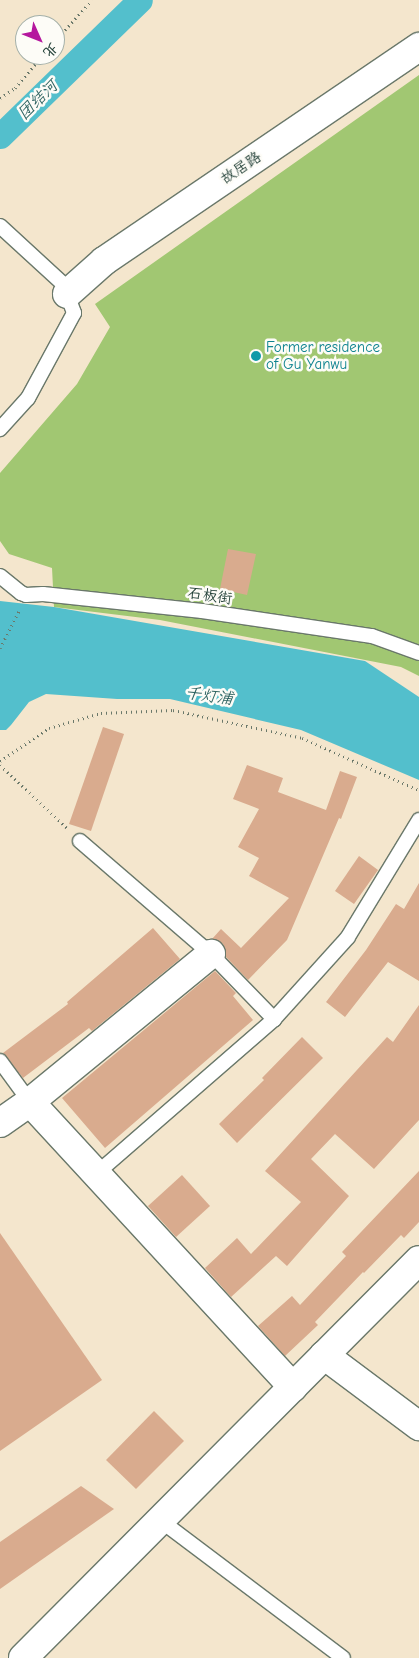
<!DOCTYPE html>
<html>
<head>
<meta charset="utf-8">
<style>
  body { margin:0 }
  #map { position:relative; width:419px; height:1658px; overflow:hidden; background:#f4e6cd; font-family:"Comic Neue","LXGW WenKai TC",sans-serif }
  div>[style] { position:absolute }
  .green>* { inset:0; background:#a1c772 }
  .water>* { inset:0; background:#53bfcc }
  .canal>* { height:25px; margin:-12.5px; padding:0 12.5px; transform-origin:12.5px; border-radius:12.5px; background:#53bfcc }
  .building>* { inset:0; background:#d9ab8e }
  .path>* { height:3px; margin-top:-1.5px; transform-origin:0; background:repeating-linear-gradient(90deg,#6a786a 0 1px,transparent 0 5px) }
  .roads { filter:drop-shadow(1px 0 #6a786a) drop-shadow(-1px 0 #6a786a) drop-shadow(0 1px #6a786a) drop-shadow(0 -1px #6a786a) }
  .service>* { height:14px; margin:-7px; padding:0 7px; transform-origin:7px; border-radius:7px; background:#fff }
  .minor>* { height:28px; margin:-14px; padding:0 14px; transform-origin:14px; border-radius:14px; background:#fff }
  .tertiary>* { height:28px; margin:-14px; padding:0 14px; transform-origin:14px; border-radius:14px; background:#fff }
  .dots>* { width:14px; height:14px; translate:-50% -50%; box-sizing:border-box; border:2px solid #fdfcf7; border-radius:50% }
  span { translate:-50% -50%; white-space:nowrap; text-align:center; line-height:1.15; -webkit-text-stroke:5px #fdfcf7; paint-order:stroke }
  .street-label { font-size:15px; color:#1f3d34 }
  .culture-label { font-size:15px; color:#0d838f }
  .left { translate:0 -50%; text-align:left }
  .water-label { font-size:16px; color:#2f6462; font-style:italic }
  .north { position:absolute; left:15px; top:15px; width:50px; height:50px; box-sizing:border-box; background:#fdfcf7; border:1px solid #a4b0a9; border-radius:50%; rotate:134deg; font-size:14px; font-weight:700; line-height:20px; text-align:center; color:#1f3d34 }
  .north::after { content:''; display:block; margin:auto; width:18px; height:22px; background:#b5179e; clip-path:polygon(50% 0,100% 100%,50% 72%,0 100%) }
</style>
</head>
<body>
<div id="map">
  <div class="green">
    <div style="clip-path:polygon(419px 75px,419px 676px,401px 667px,160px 620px,54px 607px,52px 568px,9px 554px,0 541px,0 473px,77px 384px,110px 327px,95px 304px)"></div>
  </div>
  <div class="water">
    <div style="clip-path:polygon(0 601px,54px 607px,365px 661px,419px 697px,419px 780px,301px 730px,170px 699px,117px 699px,46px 694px,29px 702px,11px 725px,6px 730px,0 730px)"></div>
  </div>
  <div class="canal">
    <div style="left:0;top:136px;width:195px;rotate:-44.2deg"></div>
  </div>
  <div class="building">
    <div style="clip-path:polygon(228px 549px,256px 554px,247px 595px,220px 589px)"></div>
    <div style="clip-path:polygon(103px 727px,124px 734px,91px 831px,69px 824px)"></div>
    <div style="clip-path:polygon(247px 765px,283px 778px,278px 792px,326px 810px,340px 771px,357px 777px,341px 819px,339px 818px,287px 940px,248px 980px,226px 957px,223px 944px,212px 939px,221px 929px,241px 948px,289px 898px,249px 876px,259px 858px,238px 847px,259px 809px,233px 799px)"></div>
    <div style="clip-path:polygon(359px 856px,378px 870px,354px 904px,335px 891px)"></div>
    <div style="clip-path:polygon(419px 883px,419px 981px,388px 962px,345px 1017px,326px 1002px,366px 950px,396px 904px,404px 909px)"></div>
    <div style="clip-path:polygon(153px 928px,180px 959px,92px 1031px,89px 1028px,23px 1078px,3px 1053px,68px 1004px,67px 1002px)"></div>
    <div style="clip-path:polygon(215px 971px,236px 993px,233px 996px,253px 1020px,105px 1148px,62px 1098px)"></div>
    <div style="clip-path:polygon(419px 1005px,419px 1120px,374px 1169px,335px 1134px,311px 1159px,349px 1196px,287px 1266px,276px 1256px,231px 1297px,205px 1268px,237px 1238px,251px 1254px,301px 1202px,265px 1171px,387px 1037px,393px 1042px)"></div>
    <div style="clip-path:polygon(302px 1037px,323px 1058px,237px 1143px,219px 1124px,264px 1080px,262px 1078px)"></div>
    <div style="clip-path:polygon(419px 1171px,419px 1222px,404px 1238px,401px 1235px,364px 1273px,363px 1272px,315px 1322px,318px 1325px,285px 1356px,258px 1326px,292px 1296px,300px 1305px,346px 1256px,342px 1252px)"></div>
    <div style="clip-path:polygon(182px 1175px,210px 1206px,176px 1237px,148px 1206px)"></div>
    <div style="clip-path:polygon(0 1233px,102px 1380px,0 1451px)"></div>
    <div style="clip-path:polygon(154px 1411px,184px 1441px,136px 1489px,106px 1460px)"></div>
    <div style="clip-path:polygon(81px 1486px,114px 1509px,0 1589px,0 1542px)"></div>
  </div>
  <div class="path">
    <div style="left:55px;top:41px;width:55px;rotate:-47.9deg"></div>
    <div style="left:0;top:98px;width:18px;rotate:-34deg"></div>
    <div style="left:15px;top:88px;width:43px;rotate:-49.7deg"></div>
    <div style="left:0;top:648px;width:42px;rotate:-62.8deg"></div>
    <div style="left:0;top:761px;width:59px;rotate:-34deg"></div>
    <div style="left:49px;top:728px;width:54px;rotate:-16.1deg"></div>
    <div style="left:101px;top:713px;width:72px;rotate:-2.4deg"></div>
    <div style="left:173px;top:710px;width:132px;rotate:12.2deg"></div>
    <div style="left:302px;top:738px;width:128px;rotate:24deg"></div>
    <div style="left:0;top:765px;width:92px;rotate:43.2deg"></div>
  </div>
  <div class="roads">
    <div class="service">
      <div style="left:0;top:226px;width:86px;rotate:42.6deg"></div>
      <div style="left:63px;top:284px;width:31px;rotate:69deg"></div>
      <div style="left:74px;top:313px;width:97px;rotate:118.4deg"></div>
      <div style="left:28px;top:398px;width:42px;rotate:132.1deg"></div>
      <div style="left:0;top:576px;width:27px;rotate:39deg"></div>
      <div style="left:21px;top:593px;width:5px;rotate:22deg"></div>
      <div style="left:26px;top:595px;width:17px;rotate:-3deg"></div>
      <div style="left:43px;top:594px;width:160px;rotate:6.1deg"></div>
      <div style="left:202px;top:611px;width:172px;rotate:8.4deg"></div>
      <div style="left:372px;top:636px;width:50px;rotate:19.9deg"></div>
      <div style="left:80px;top:841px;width:173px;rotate:40.8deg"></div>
      <div style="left:211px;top:954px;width:91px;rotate:45.9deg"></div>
      <div style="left:0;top:1061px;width:51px;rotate:53.8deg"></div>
      <div style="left:96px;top:1174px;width:236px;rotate:-41deg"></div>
      <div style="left:274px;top:1019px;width:110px;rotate:-47.9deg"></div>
      <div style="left:348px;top:937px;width:137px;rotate:-58.7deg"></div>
      <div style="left:160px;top:1520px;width:229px;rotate:37deg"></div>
    </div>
    <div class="minor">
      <div style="left:30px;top:1102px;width:388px;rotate:47.3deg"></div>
      <div style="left:0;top:1123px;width:37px;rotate:-35deg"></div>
      <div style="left:30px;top:1102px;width:234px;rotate:-39.3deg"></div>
      <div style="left:324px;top:1355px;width:119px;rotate:36.8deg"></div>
      <div style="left:23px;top:1658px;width:561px;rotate:-45.14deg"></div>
    </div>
    <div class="tertiary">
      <div style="left:67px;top:294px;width:50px;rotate:-41.7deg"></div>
      <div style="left:104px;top:261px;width:381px;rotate:-34.2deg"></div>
    </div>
  </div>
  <div class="dots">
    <div style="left:256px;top:356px;background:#0f9aa8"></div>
  </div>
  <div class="street-label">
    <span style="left:241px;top:168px;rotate:-34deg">故居路</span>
    <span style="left:210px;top:596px;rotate:8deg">石板街</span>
  </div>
  <div class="culture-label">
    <span class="left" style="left:266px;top:356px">Former residence<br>of Gu Yanwu</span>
  </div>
  <div class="water-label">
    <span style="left:38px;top:100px;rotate:-44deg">团结河</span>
    <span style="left:209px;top:696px;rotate:8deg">千灯浦</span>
  </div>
  <div class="north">北</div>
</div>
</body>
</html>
